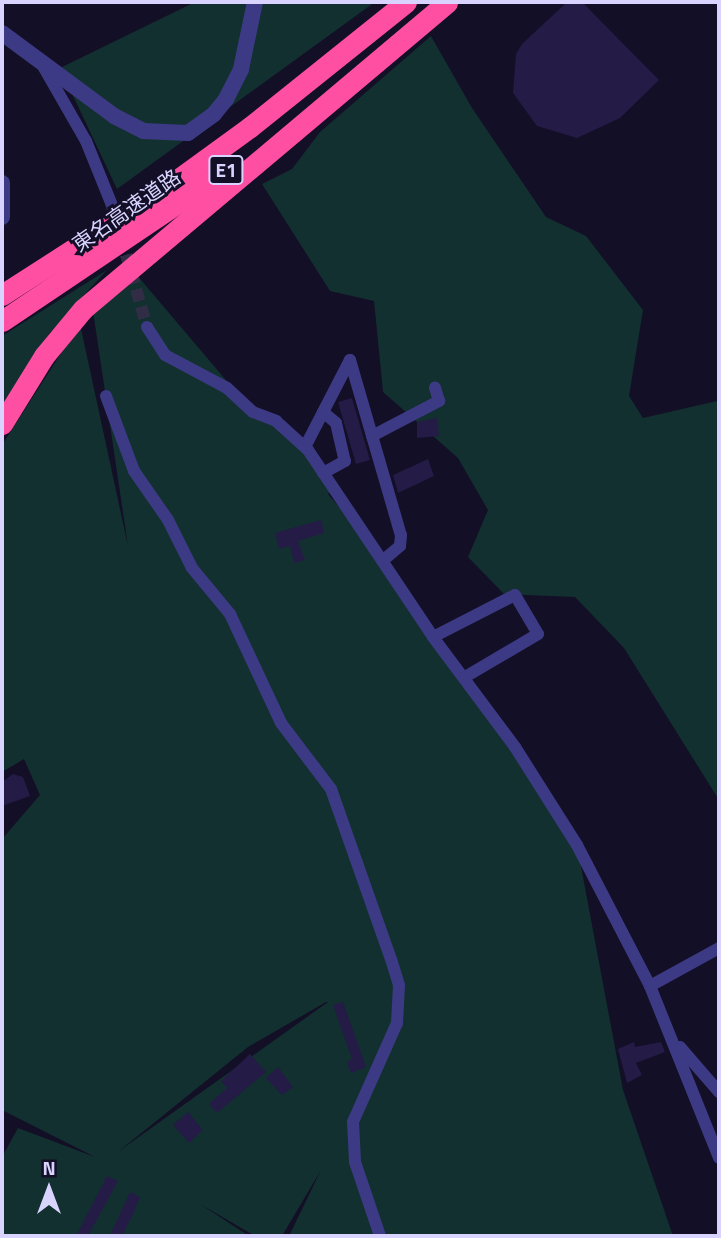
<!DOCTYPE html>
<html>
<head>
<meta charset="utf-8">
<style>
  body { margin:0 }
  #map { position:relative; width:721px; height:1238px; overflow:hidden; background:#130f26; font-family:"Titillium Web","Noto Sans JP",sans-serif }
  div>[style] { position:absolute }
  .green>* { inset:0; background:#12302f }
  .building>* { inset:0; background:#241b47 }
  .minor-tunnel>* { height:12px; margin-top:-6px; transform-origin:0; background:repeating-linear-gradient(90deg,#312d47 0 12px,transparent 0 18px) }
  .minor>* { height:12px; margin:-6px; padding:0 6px; transform-origin:6px; border-radius:6px; background:#3d3a85 }
  .tertiary>* { height:16px; margin:-8px; padding:0 8px; transform-origin:8px; border-radius:8px; background:#3d3a85 }
  .motorway>* { height:21px; margin:-10.5px; padding:0 10.5px; transform-origin:10.5px; border-radius:10.5px; background:#ff4fa3 }
  span { translate:-50% -50%; white-space:nowrap; text-align:center; line-height:1.15; -webkit-text-stroke:6px #130f26; paint-order:stroke }
  .shield-label span { padding:2px 5px; background:#130f26; border:2px solid; border-radius:5px; -webkit-text-stroke-width:0 }
  .shield-label { font-size:19px; color:#d9d4ff; font-weight:700 }
  .street-label { font-size:21px; color:#d9d4ff }
  .frame { position:absolute; inset:0; border:4px solid #d9d4ff; pointer-events:none }
  .north { position:absolute; left:14px; top:1154px; width:70px; height:70px; -webkit-text-stroke:5px #130f26; paint-order:stroke; rotate:0deg; font-size:19px; font-weight:700; line-height:28px; text-align:center; color:#d9d4ff }
  .north::after { content:''; display:block; margin:auto; width:24px; height:32px; background:#d9d4ff; clip-path:polygon(50% 0,100% 100%,50% 72%,0 100%) }
</style>
</head>
<body>
<div id="map">
  <div class="green">
    <div style="clip-path:polygon(195px 2px,375px 2px,117px 189px,60px 68px)"></div>
    <div style="clip-path:polygon(431px 36px,472px 108px,546px 217px,586px 236px,643px 310px,629px 396px,643px 418px,717px 401px,719px 405px,719px 800px,624px 648px,575px 597px,504px 594px,468px 557px,488px 510px,458px 458px,383px 392px,374px 301px,330px 291px,262px 184px,292px 169px,320px 132px)"></div>
    <div style="clip-path:polygon(107px 270px,48px 335px,2px 409px,2px 336px)"></div>
    <div style="clip-path:polygon(evenodd,136px 274px,253px 412px,303px 446px,334px 490px,328px 494px,372px 546px,577px 845px,623px 1090px,673px 1236px,289px 1236px,321px 1170px,282px 1236px,255px 1236px,200px 1204px,249px 1236px,2px 1236px,2px 1157px,18px 1128px,95px 1157px,2px 1110px,2px 839px,40px 795px,24px 759px,2px 772px,2px 445px,80px 324px,128px 546px,93px 311px,136px 274px,326px 1002px,328px 1002px,119px 1151px,248px 1047px,326px 1002px)"></div>
  </div>
  <div class="building">
    <div style="clip-path:polygon(567px 2px,582px 2px,659px 80px,620px 118px,577px 138px,537px 126px,513px 93px,516px 54px,522px 44px)"></div>
    <div style="clip-path:polygon(352px 398px,370px 460px,356px 464px,338px 402px)"></div>
    <div style="clip-path:polygon(437px 418px,439px 436px,417px 438px,417px 422px)"></div>
    <div style="clip-path:polygon(428px 459px,434px 476px,398px 493px,393px 475px)"></div>
    <div style="clip-path:polygon(321px 520px,324px 533px,298px 541px,305px 560px,294px 563px,290px 546px,279px 549px,275px 533px)"></div>
    <div style="clip-path:polygon(13px 774px,23px 777px,30px 796px,2px 806px,2px 782px)"></div>
    <div style="clip-path:polygon(343px 1002px,366px 1067px,351px 1073px,347px 1062px,352px 1059px,333px 1005px)"></div>
    <div style="clip-path:polygon(634px 1042px,635px 1047px,661px 1042px,665px 1052px,636px 1063px,642px 1075px,627px 1083px,618px 1049px)"></div>
    <div style="clip-path:polygon(250px 1054px,266px 1072px,217px 1113px,209px 1104px,227px 1088px,221px 1081px)"></div>
    <div style="clip-path:polygon(278px 1067px,293px 1087px,282px 1095px,266px 1078px)"></div>
    <div style="clip-path:polygon(188px 1112px,203px 1130px,189px 1143px,173px 1125px)"></div>
    <div style="clip-path:polygon(107px 1176px,118px 1181px,88px 1236px,76px 1236px)"></div>
    <div style="clip-path:polygon(130px 1192px,140px 1197px,133px 1214px,122px 1236px,110px 1236px)"></div>
  </div>
  <div class="minor-tunnel">
    <div style="left:111px;top:203px;width:129px;rotate:73.8deg"></div>
  </div>
  <div class="minor">
    <div style="left:43px;top:66px;width:86px;rotate:60.2deg"></div>
    <div style="left:86px;top:141px;width:67px;rotate:68deg"></div>
    <div style="left:147px;top:327px;width:33px;rotate:57deg"></div>
    <div style="left:165px;top:355px;width:70px;rotate:28deg"></div>
    <div style="left:227px;top:388px;width:35px;rotate:43deg"></div>
    <div style="left:253px;top:412px;width:25px;rotate:21deg"></div>
    <div style="left:276px;top:421px;width:43px;rotate:42.2deg"></div>
    <div style="left:308px;top:450px;width:225px;rotate:56.2deg"></div>
    <div style="left:433px;top:637px;width:137px;rotate:53.3deg"></div>
    <div style="left:515px;top:747px;width:116px;rotate:57.7deg"></div>
    <div style="left:577px;top:845px;width:159px;rotate:62.6deg"></div>
    <div style="left:650px;top:986px;width:185px;rotate:68.1deg"></div>
    <div style="left:106px;top:396px;width:80px;rotate:69.5deg"></div>
    <div style="left:134px;top:471px;width:60px;rotate:55.2deg"></div>
    <div style="left:168px;top:520px;width:54px;rotate:63.4deg"></div>
    <div style="left:192px;top:568px;width:60px;rotate:50.4deg"></div>
    <div style="left:230px;top:614px;width:120px;rotate:64.9deg"></div>
    <div style="left:281px;top:723px;width:83px;rotate:52.9deg"></div>
    <div style="left:331px;top:789px;width:180px;rotate:70.6deg"></div>
    <div style="left:391px;top:959px;width:27px;rotate:73deg"></div>
    <div style="left:399px;top:985px;width:38px;rotate:93deg"></div>
    <div style="left:397px;top:1023px;width:108px;rotate:114deg"></div>
    <div style="left:353px;top:1122px;width:40px;rotate:87.1deg"></div>
    <div style="left:355px;top:1162px;width:78px;rotate:71.3deg"></div>
    <div style="left:323px;top:412px;width:17px;rotate:40deg"></div>
    <div style="left:336px;top:423px;width:39px;rotate:77deg"></div>
    <div style="left:345px;top:461px;width:25px;rotate:151deg"></div>
    <div style="left:372px;top:436px;width:76px;rotate:-27.6deg"></div>
    <div style="left:439px;top:401px;width:14px;rotate:-107deg"></div>
    <div style="left:305px;top:447px;width:98px;rotate:-62.7deg"></div>
    <div style="left:350px;top:360px;width:182px;rotate:73.8deg"></div>
    <div style="left:401px;top:535px;width:11px;rotate:95deg"></div>
    <div style="left:400px;top:546px;width:23px;rotate:140deg"></div>
    <div style="left:433px;top:637px;width:92px;rotate:-27.1deg"></div>
    <div style="left:515px;top:595px;width:45px;rotate:59.5deg"></div>
    <div style="left:538px;top:634px;width:85px;rotate:149.5deg"></div>
    <div style="left:650px;top:986px;width:79px;rotate:-28.8deg"></div>
    <div style="left:680px;top:1047px;width:60px;rotate:49.1deg"></div>
  </div>
  <div class="tertiary">
    <div style="left:2px;top:33px;width:139px;rotate:36.5deg"></div>
    <div style="left:114px;top:116px;width:33px;rotate:27deg"></div>
    <div style="left:143px;top:131px;width:45px;rotate:2.5deg"></div>
    <div style="left:188px;top:133px;width:32px;rotate:-36deg"></div>
    <div style="left:214px;top:114px;width:19px;rotate:-51deg"></div>
    <div style="left:226px;top:99px;width:34px;rotate:-63deg"></div>
    <div style="left:241px;top:69px;width:68px;rotate:-78.2deg"></div>
    <div style="left:2px;top:183px;width:34px;rotate:90deg"></div>
  </div>
  <div class="motorway">
    <div style="left:2px;top:295px;width:177px;rotate:-32.8deg"></div>
    <div style="left:151px;top:199px;width:122px;rotate:-36deg"></div>
    <div style="left:250px;top:127px;width:200px;rotate:-38.7deg"></div>
    <div style="left:2px;top:321px;width:262px;rotate:-33.9deg"></div>
    <div style="left:2px;top:424px;width:80px;rotate:-58.3deg"></div>
    <div style="left:44px;top:356px;width:61px;rotate:-50.3deg"></div>
    <div style="left:83px;top:309px;width:476px;rotate:-40.1deg"></div>
  </div>
  <div class="shield-label">
    <span style="left:226px;top:170px">E1</span>
  </div>
  <div class="street-label">
    <span style="left:126px;top:210px;rotate:-35deg">東名高速道路</span>
  </div>
  <div class="frame"></div>
  <div class="north">N</div>
</div>
</body>
</html>
